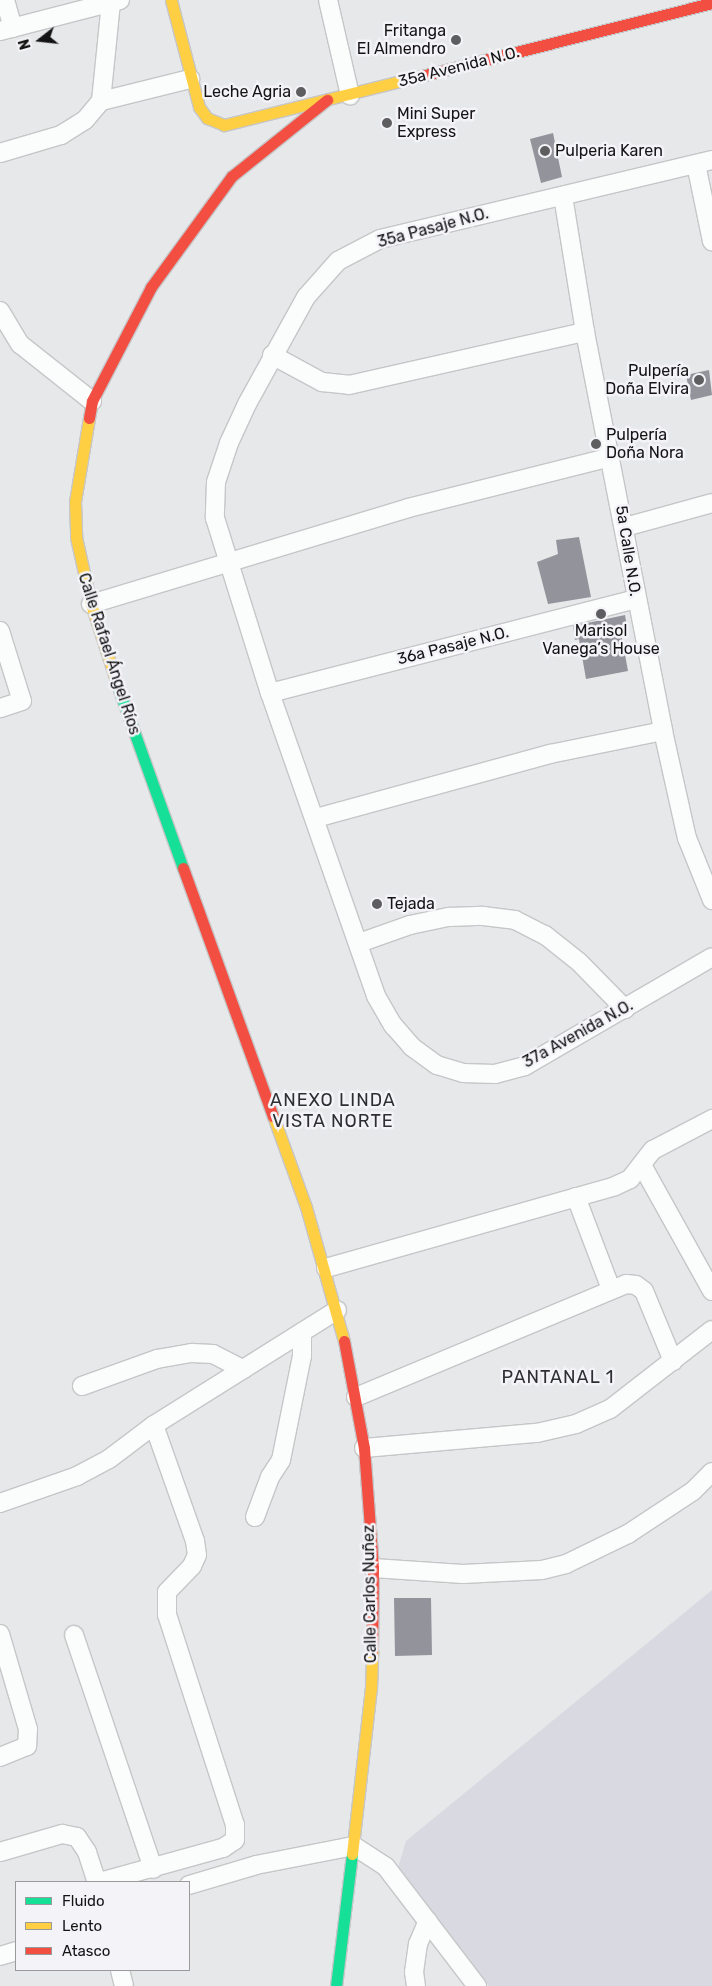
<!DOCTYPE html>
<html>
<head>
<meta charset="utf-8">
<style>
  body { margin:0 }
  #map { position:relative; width:712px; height:1986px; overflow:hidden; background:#e7e8ea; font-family:Rubik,sans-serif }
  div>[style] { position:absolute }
  .built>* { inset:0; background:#d9dae1 }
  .building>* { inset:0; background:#93949b }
  .roads { filter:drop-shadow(1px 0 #c6c6c8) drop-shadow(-1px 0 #c6c6c8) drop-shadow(0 1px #c6c6c8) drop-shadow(0 -1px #c6c6c8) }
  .street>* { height:18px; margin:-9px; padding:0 9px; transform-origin:9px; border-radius:9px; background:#fbfcfc }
  .fast>* { height:11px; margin:-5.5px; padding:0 5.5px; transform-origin:5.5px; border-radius:5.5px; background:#16e098 }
  .slow>* { height:11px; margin:-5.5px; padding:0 5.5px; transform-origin:5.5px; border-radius:5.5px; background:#ffcf43 }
  .jam>* { height:11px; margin:-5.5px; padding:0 5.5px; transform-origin:5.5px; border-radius:5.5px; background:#f24e42 }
  .dots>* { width:14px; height:14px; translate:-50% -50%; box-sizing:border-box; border:2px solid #f4f4f8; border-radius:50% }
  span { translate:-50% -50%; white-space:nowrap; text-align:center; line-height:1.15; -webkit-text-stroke:5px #f4f4f8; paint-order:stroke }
  .poi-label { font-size:16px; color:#141415 }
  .right { translate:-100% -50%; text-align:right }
  .left { translate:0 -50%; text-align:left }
  .street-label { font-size:16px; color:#141415 }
  .neighbourhood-label { font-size:18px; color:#2e2f32; letter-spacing:1px }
  .legend { position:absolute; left:15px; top:1881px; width:175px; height:90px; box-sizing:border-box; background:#f4f4f8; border:1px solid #9a9a9d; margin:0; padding:6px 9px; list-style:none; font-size:15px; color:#141415 }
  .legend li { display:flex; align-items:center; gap:10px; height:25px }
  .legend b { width:25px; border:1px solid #9a9a9d }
  .north { position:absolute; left:15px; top:15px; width:50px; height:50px; -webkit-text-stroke:4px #f4f4f8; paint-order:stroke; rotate:254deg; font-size:14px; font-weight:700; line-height:20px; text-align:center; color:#141415 }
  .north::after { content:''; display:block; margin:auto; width:18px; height:22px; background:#141415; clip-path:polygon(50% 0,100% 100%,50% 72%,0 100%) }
</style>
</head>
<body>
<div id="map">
  <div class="built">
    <div style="clip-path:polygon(712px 1590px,712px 1986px,489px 1986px,397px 1871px,406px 1841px)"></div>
  </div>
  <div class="building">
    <div style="clip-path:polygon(553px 133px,562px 177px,541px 183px,530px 139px)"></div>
    <div style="clip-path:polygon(709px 370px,712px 395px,691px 400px,686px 375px)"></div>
    <div style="clip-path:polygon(579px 537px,591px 597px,548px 604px,537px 562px,558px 554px,556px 540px)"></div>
    <div style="clip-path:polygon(625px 615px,628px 632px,621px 633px,628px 671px,586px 679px,579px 639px,575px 640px,573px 626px)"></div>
    <div style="clip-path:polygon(394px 1598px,431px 1598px,432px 1655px,395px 1656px)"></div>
  </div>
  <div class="roads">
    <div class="street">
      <div style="left:5px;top:0;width:29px;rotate:74deg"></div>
      <div style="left:328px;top:0;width:98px;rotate:77deg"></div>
      <div style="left:0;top:31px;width:124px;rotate:-14.5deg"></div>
      <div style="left:101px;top:101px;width:92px;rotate:-13.9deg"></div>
      <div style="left:0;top:153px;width:64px;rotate:-16.4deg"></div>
      <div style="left:61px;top:135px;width:28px;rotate:-32deg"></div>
      <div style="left:85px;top:120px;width:25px;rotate:-50deg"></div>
      <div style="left:101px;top:101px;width:100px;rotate:-84.2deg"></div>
      <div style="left:712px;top:160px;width:341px;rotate:166.6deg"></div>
      <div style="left:380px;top:239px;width:47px;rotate:152.4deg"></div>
      <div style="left:338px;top:261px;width:48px;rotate:131.6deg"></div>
      <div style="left:306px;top:297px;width:122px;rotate:118.9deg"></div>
      <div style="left:247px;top:404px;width:43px;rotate:114.8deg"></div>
      <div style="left:229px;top:443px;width:41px;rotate:108.4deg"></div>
      <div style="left:216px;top:482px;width:36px;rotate:92deg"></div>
      <div style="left:215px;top:518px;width:183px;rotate:72.6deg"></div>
      <div style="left:270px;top:693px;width:321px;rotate:70.7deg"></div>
      <div style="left:376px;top:996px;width:34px;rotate:60deg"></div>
      <div style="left:393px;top:1025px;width:29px;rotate:49deg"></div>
      <div style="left:412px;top:1047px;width:31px;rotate:36deg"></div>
      <div style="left:437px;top:1065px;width:27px;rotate:17deg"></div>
      <div style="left:463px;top:1073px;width:32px;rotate:2deg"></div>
      <div style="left:495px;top:1074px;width:31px;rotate:-15deg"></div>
      <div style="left:525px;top:1066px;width:216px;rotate:-30.2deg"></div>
      <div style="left:696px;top:164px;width:79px;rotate:78.3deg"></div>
      <div style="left:563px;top:196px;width:138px;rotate:80.8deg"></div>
      <div style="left:585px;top:332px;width:407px;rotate:78.9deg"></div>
      <div style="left:663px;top:731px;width:110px;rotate:77.4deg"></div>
      <div style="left:687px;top:838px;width:67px;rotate:68deg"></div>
      <div style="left:0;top:311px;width:39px;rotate:59deg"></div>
      <div style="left:20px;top:344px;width:92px;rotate:38.4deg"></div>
      <div style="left:272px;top:355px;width:57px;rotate:28.4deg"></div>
      <div style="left:322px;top:382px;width:27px;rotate:6deg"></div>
      <div style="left:349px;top:385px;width:242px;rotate:-12.7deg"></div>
      <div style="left:625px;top:527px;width:90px;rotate:-15.4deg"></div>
      <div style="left:91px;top:604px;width:331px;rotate:-16.8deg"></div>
      <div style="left:408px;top:508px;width:209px;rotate:-14.1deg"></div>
      <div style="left:0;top:631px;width:73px;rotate:72.6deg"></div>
      <div style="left:22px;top:701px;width:23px;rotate:162deg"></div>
      <div style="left:270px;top:693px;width:378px;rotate:-14.4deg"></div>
      <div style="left:316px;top:818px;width:243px;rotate:-15.3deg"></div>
      <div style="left:550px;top:754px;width:115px;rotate:-11.5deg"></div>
      <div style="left:359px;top:943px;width:54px;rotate:-19.4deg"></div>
      <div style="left:410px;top:925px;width:40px;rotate:-12deg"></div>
      <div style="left:449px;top:917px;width:34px;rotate:-2deg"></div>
      <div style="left:483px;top:916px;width:32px;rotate:7deg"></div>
      <div style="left:515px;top:920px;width:34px;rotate:27deg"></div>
      <div style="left:545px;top:935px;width:43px;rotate:38.5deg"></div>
      <div style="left:579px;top:962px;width:66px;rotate:45.6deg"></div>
      <div style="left:643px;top:1167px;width:142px;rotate:60.9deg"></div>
      <div style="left:576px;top:1197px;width:98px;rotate:69.2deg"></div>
      <div style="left:326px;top:1268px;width:300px;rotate:-15.8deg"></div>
      <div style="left:615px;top:1186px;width:17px;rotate:-25deg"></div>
      <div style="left:630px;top:1179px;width:37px;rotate:-52deg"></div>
      <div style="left:653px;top:1150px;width:67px;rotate:-27.7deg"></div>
      <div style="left:82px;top:1386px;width:80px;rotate:-19.8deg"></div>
      <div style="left:157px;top:1359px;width:36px;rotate:-10deg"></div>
      <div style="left:192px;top:1353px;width:21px;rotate:3deg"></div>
      <div style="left:213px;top:1354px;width:34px;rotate:27deg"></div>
      <div style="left:356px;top:1397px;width:293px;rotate:-22.7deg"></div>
      <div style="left:626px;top:1284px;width:10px;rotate:6deg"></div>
      <div style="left:636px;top:1285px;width:10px;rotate:37deg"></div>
      <div style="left:644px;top:1291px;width:76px;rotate:67.5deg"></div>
      <div style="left:364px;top:1448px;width:174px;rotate:-5deg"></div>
      <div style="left:537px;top:1433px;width:40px;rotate:-13deg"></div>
      <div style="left:576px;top:1424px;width:37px;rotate:-24deg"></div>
      <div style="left:610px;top:1409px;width:129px;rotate:-37.8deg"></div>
      <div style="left:0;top:1503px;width:82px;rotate:-19.3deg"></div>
      <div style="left:77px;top:1476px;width:36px;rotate:-28deg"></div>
      <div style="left:109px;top:1459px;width:56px;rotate:-37.1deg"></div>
      <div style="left:154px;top:1425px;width:216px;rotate:-32.1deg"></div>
      <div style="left:255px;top:1517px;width:43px;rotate:-69.4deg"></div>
      <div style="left:270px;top:1477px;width:20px;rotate:-57deg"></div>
      <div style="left:281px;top:1460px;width:106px;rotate:-78.6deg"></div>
      <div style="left:302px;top:1356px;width:24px;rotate:-90deg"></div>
      <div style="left:373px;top:1568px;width:90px;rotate:3.8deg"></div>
      <div style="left:463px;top:1574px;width:79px;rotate:-2.9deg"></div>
      <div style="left:542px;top:1570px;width:25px;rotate:-14deg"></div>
      <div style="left:566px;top:1564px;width:69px;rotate:-25.8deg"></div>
      <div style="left:628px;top:1534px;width:78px;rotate:-33.5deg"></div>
      <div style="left:693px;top:1491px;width:27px;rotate:-45deg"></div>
      <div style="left:0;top:1634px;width:99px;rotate:73.6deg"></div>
      <div style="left:28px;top:1729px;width:17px;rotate:93deg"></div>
      <div style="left:27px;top:1746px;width:29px;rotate:158deg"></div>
      <div style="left:74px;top:1635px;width:247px;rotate:71.3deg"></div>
      <div style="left:0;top:1852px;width:65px;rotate:-16.2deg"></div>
      <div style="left:62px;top:1834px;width:15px;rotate:11deg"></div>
      <div style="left:77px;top:1837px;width:18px;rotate:56deg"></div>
      <div style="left:87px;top:1852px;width:32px;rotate:72deg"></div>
      <div style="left:100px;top:1882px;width:128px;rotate:-15.5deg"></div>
      <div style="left:223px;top:1848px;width:14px;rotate:-34deg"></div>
      <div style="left:235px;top:1840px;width:15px;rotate:-90deg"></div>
      <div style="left:235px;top:1825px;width:221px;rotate:-107.9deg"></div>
      <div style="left:167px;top:1615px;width:23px;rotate:-90deg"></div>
      <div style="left:167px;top:1592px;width:36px;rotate:-46deg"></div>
      <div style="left:192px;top:1566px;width:12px;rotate:-66deg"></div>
      <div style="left:197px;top:1555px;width:14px;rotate:-98deg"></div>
      <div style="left:195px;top:1541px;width:123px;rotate:-109.5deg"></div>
      <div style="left:189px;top:1885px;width:70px;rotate:-16.6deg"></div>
      <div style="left:256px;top:1865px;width:100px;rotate:-11deg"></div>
      <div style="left:354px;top:1846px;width:38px;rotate:33deg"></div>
      <div style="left:386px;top:1867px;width:150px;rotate:52.6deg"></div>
      <div style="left:0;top:1956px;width:17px;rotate:-17deg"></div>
      <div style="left:120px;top:1970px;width:16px;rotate:76deg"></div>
      <div style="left:416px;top:1986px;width:14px;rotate:-98deg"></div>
      <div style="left:414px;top:1972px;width:28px;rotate:-82deg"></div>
      <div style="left:418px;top:1944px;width:25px;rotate:-67deg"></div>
    </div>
    <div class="fast">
      <div style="left:117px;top:684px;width:195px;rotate:70.3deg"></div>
      <div style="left:336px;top:1986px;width:133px;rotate:-83.1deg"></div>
    </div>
    <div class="slow">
      <div style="left:171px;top:0;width:111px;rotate:75.3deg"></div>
      <div style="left:199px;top:107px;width:14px;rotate:54deg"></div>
      <div style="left:207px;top:118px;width:18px;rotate:22deg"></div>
      <div style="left:224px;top:125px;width:195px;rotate:-14deg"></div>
      <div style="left:89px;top:418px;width:85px;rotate:99.5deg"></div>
      <div style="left:75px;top:502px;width:35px;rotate:88deg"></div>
      <div style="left:76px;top:537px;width:69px;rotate:77.4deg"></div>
      <div style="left:91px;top:604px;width:84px;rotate:72deg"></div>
      <div style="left:273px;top:1116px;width:97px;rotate:70.1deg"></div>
      <div style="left:306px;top:1207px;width:139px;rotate:74.2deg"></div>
      <div style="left:352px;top:1854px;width:167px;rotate:-83.5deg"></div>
      <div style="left:371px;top:1688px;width:37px;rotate:-88deg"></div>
    </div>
    <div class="jam">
      <div style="left:413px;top:78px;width:308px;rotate:-14.1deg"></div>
      <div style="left:89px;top:418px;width:17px;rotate:-80deg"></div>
      <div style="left:92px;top:401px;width:128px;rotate:-62.6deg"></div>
      <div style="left:151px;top:287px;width:137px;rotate:-53.9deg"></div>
      <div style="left:232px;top:176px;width:122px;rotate:-38.7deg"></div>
      <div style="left:183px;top:868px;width:264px;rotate:70.1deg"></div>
      <div style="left:344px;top:1341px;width:109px;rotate:79.4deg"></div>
      <div style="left:364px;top:1448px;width:120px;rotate:85.7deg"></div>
      <div style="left:373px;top:1568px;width:83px;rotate:90.7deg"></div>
    </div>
  </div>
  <div class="dots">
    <div style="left:456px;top:40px;background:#5e5e60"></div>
    <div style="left:301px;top:92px;background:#5e5e60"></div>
    <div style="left:387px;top:123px;background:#5e5e60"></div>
    <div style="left:545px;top:151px;background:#5e5e60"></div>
    <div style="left:699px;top:380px;background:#5e5e60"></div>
    <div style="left:596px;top:444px;background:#5e5e60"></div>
    <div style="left:601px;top:614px;background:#5e5e60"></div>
    <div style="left:377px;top:904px;background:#5e5e60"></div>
  </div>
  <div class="poi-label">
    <span class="right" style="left:446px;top:40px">Fritanga<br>El Almendro</span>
    <span class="right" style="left:291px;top:92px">Leche Agria</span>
    <span class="left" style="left:397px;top:123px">Mini Super<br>Express</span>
    <span class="left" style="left:555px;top:151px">Pulperia Karen</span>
    <span class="right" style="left:689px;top:380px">Pulpería<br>Doña Elvira</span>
    <span class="left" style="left:606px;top:444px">Pulpería<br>Doña Nora</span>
    <span style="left:601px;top:640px">Marisol<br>Vanega’s House</span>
    <span class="left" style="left:387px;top:904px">Tejada</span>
  </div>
  <div class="street-label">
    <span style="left:459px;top:67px;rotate:-14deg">35a Avenida N.O.</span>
    <span style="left:433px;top:228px;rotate:-15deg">35a Pasaje N.O.</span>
    <span style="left:628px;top:551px;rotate:81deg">5a Calle N.O.</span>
    <span style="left:453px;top:646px;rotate:-14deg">36a Pasaje N.O.</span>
    <span style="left:109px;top:654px;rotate:72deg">Calle Rafael Ángel Ríos</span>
    <span style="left:578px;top:1034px;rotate:-29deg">37a Avenida N.O.</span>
    <span style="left:370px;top:1594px;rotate:-91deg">Calle Carlos Nuñez</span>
  </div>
  <div class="neighbourhood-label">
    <span style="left:333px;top:1111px">ANEXO LINDA<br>VISTA NORTE</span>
    <span style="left:558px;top:1377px">PANTANAL 1</span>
  </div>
  <ul class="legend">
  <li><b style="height:6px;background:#16e098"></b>Fluido</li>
  <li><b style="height:6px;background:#ffcf43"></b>Lento</li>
  <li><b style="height:6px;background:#f24e42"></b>Atasco</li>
  </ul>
  <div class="north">N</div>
</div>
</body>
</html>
